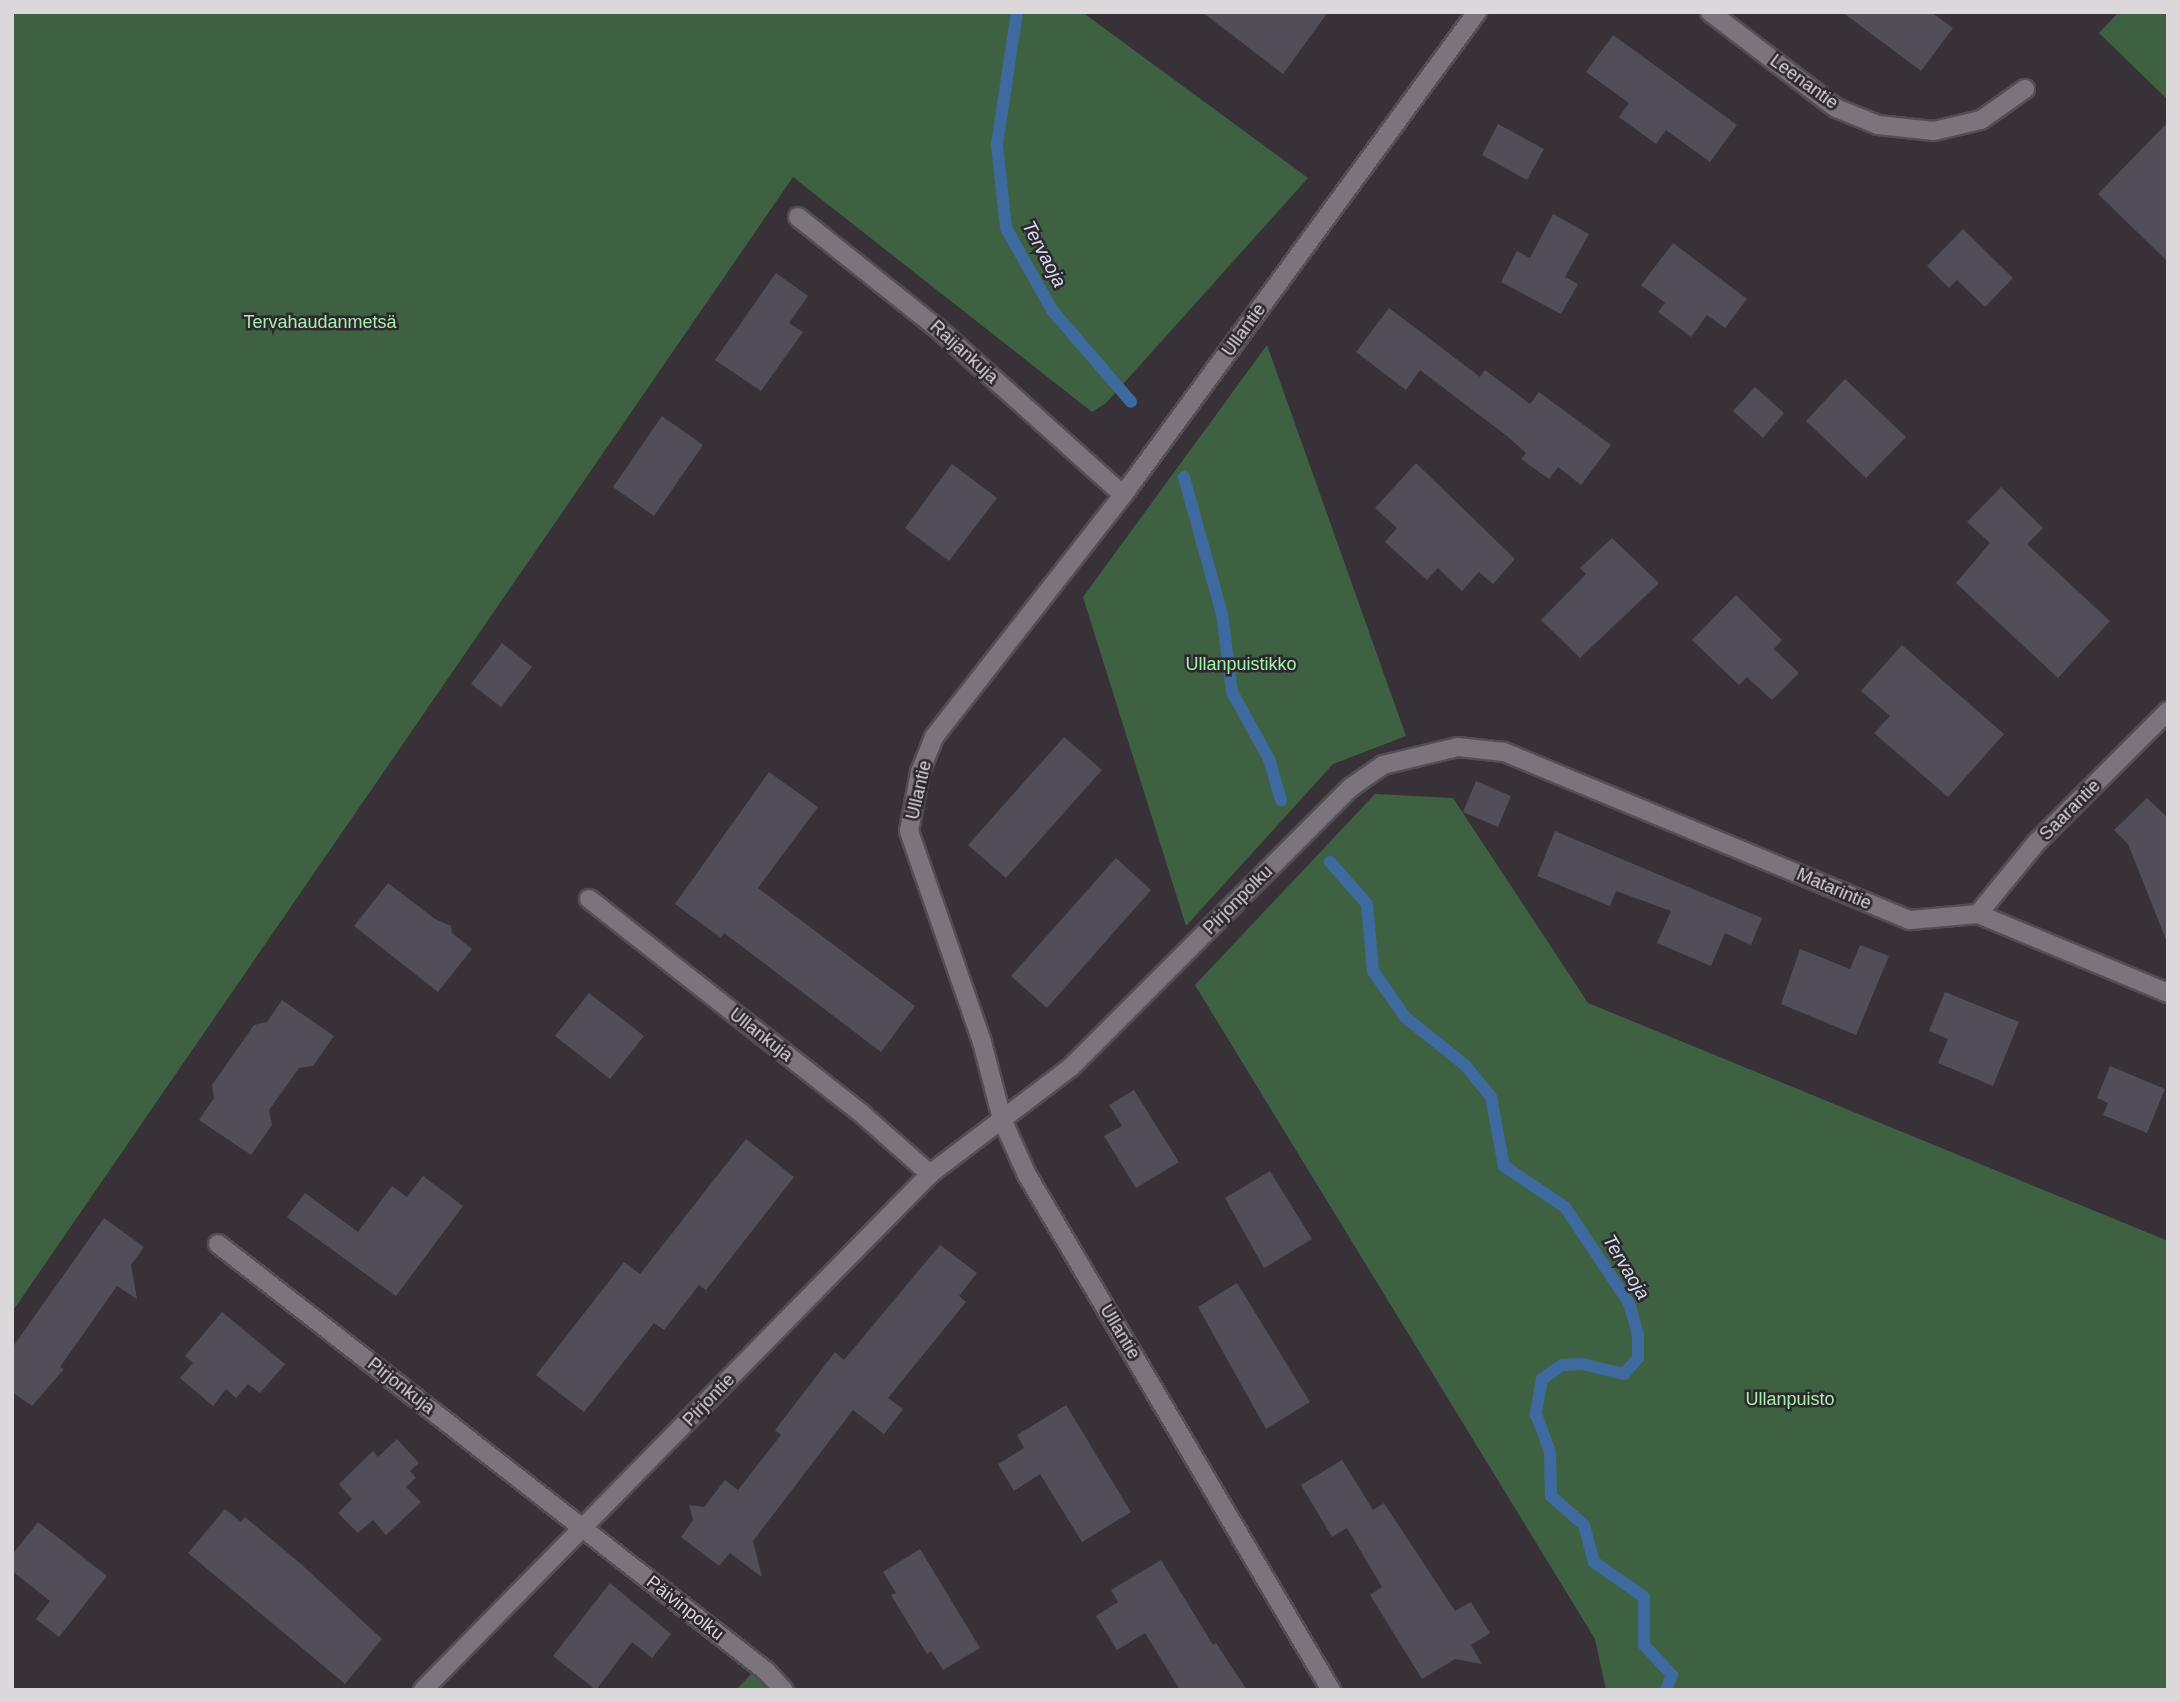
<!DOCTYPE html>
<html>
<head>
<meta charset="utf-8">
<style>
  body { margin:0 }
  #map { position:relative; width:2180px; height:1702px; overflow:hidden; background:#383138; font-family:Arial,sans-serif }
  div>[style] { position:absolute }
  .green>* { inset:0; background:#3e6241 }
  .stream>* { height:12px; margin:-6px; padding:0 6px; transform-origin:6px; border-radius:6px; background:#3f6aa0 }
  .building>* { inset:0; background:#514e57 }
  .roads { filter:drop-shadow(2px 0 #544e54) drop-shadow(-2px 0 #544e54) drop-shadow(0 2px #544e54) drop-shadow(0 -2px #544e54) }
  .minor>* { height:18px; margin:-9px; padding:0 9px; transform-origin:9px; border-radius:9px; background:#7b747c }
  span { translate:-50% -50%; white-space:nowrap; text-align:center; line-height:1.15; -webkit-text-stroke:5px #2e272e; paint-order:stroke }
  .street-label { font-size:18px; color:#dbd7db }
  .park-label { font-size:18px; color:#a1f3a9 }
  .water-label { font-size:19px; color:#d3dfef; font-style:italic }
  .frame { position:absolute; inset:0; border:14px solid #dbd7db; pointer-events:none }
</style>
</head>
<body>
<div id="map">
  <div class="green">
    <div style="clip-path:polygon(12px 12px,1082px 12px,1308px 178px,1106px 403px,1092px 412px,793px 177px,12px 1312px)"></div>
    <div style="clip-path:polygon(2119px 12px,2168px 12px,2168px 100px,2099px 33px)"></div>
    <div style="clip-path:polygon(1267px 345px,1406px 736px,1333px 764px,1186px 926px,1083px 597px)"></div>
    <div style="clip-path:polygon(1375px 794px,1453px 798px,1588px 1003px,2168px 1241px,2168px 1690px,1606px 1690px,1595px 1639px,1195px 985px)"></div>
    <div style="clip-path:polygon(751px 1674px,803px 1690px,736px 1690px)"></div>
  </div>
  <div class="stream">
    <div style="left:1017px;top:12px;width:134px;rotate:98.6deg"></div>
    <div style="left:997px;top:145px;width:83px;rotate:83.8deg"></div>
    <div style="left:1006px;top:228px;width:94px;rotate:60.7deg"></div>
    <div style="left:1052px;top:310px;width:121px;rotate:49.3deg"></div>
    <div style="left:1184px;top:477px;width:142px;rotate:74.5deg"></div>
    <div style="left:1222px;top:614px;width:79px;rotate:82.7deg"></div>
    <div style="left:1232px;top:692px;width:77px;rotate:61.1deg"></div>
    <div style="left:1269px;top:759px;width:43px;rotate:73.7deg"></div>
    <div style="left:1330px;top:862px;width:56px;rotate:48.6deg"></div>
    <div style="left:1367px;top:904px;width:67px;rotate:84.9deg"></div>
    <div style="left:1373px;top:971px;width:56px;rotate:55.2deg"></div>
    <div style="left:1405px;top:1017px;width:77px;rotate:38.7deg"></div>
    <div style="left:1465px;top:1065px;width:41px;rotate:50.9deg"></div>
    <div style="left:1491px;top:1097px;width:70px;rotate:79.3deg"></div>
    <div style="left:1504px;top:1166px;width:73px;rotate:33.9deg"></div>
    <div style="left:1565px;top:1207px;width:115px;rotate:56.3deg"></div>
    <div style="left:1629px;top:1303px;width:32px;rotate:74deg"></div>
    <div style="left:1638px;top:1334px;width:24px;rotate:90deg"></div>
    <div style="left:1638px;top:1358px;width:21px;rotate:131deg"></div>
    <div style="left:1624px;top:1374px;width:43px;rotate:-166.6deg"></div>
    <div style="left:1582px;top:1364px;width:20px;rotate:177deg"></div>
    <div style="left:1562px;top:1365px;width:24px;rotate:145deg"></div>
    <div style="left:1542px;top:1379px;width:36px;rotate:100deg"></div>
    <div style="left:1536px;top:1414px;width:40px;rotate:69.8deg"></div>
    <div style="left:1550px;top:1452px;width:44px;rotate:88.7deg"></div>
    <div style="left:1551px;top:1496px;width:44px;rotate:41.3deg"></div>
    <div style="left:1584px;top:1525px;width:38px;rotate:75deg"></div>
    <div style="left:1594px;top:1562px;width:61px;rotate:35deg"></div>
    <div style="left:1644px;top:1597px;width:48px;rotate:90deg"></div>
    <div style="left:1644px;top:1645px;width:41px;rotate:47deg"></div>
    <div style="left:1672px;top:1675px;width:16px;rotate:112deg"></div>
  </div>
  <div class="building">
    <div style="clip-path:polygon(1202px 12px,1328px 12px,1283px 74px)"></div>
    <div style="clip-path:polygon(1842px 12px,1931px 12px,1953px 28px,1921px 71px)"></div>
    <div style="clip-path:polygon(1613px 35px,1737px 125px,1710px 162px,1666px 130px,1656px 144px,1619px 117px,1629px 103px,1586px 72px)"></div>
    <div style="clip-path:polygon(2168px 122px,2168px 262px,2098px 194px)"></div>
    <div style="clip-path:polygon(1498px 124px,1544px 149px,1527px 180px,1482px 155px)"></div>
    <div style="clip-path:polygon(1553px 214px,1589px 234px,1565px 277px,1578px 284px,1561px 314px,1501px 282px,1517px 251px,1530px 258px)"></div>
    <div style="clip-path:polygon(1963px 229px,2013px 278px,1985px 307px,1957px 280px,1949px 288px,1927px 266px)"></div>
    <div style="clip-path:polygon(1673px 243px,1747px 299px,1725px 328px,1707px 315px,1691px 337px,1658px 312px,1665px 303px,1641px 285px)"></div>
    <div style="clip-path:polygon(776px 273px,808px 296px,789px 323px,803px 332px,761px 391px,715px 360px)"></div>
    <div style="clip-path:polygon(1389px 308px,1480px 377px,1485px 370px,1530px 404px,1539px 392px,1611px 445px,1581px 485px,1558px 467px,1549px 479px,1521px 459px,1526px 453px,1507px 436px,1420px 370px,1406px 390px,1356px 352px)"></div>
    <div style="clip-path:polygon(1845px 379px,1906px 437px,1866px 478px,1806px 421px)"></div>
    <div style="clip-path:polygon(1755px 387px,1784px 413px,1763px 438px,1733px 411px)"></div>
    <div style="clip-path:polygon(662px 416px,703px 445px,654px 516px,613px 487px)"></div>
    <div style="clip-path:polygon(1416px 463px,1515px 559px,1493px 584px,1479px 572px,1462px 591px,1438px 568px,1427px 580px,1385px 542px,1397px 528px,1375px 508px)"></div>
    <div style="clip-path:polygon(952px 464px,997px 498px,949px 561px,905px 528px)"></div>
    <div style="clip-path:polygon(2001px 487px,2043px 528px,2027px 544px,2110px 621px,2058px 678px,1956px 583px,1990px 543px,1967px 522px)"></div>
    <div style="clip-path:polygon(1612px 538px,1659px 583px,1580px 658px,1541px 620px,1586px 574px,1580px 568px)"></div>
    <div style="clip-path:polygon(1736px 595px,1782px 640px,1774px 649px,1799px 673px,1772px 700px,1747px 677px,1739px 685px,1692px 640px)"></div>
    <div style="clip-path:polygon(502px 643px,532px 667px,501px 707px,471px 684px)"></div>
    <div style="clip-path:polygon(1902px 645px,2004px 734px,1948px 797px,1874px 733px,1890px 716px,1861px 691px)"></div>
    <div style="clip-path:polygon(1064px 737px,1102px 770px,1006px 878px,968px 845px)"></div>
    <div style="clip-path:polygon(769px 772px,818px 807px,758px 888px,915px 1006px,881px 1052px,724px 933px,721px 938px,675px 904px)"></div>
    <div style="clip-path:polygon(1476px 781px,1511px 796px,1498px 827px,1463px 812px)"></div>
    <div style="clip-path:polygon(2147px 798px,2168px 818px,2167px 942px,2128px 844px,2114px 830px)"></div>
    <div style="clip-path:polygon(1555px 831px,1762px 918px,1751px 945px,1725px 933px,1711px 966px,1657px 943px,1671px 911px,1616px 891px,1610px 906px,1537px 876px)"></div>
    <div style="clip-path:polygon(1116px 858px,1151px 890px,1047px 1008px,1011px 976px)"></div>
    <div style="clip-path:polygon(388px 883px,435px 919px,451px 926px,452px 933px,472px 949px,438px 992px,354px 926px)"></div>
    <div style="clip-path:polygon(1860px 945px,1889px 956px,1856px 1035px,1781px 1004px,1800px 949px,1850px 969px)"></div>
    <div style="clip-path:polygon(1945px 992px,2019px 1022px,1993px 1086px,1938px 1063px,1948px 1039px,1929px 1031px)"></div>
    <div style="clip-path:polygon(589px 993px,644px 1036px,610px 1079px,555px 1036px)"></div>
    <div style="clip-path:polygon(282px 1000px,334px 1036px,313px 1066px,299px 1068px,269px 1110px,272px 1125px,251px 1155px,199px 1120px,214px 1098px,212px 1085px,254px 1025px,267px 1022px)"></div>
    <div style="clip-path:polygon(2110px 1066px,2165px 1089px,2147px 1133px,2103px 1115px,2108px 1103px,2097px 1098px)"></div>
    <div style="clip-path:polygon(1134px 1090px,1179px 1162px,1136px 1188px,1104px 1136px,1122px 1126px,1109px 1105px)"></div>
    <div style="clip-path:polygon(746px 1139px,794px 1177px,706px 1290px,699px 1285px,664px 1330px,654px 1323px,584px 1412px,536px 1375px,624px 1262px,640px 1274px)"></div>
    <div style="clip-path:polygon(1270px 1171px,1312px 1239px,1264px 1268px,1225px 1198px)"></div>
    <div style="clip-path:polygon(423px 1176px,463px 1206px,396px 1296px,287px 1217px,305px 1193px,358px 1232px,392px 1186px,407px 1197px)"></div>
    <div style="clip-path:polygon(104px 1218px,144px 1247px,131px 1265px,137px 1299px,117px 1286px,60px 1367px,64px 1369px,32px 1406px,12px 1392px,12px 1348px)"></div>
    <div style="clip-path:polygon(940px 1245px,977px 1273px,959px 1296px,966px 1302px,888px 1398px,903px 1409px,884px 1434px,853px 1410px,753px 1541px,762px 1577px,730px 1553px,719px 1566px,681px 1537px,693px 1520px,689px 1505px,704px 1507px,725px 1480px,738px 1490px,781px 1435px,775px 1430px,835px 1352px,844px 1360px)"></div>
    <div style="clip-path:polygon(1237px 1283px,1310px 1402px,1266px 1429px,1198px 1307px)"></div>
    <div style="clip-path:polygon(222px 1312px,285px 1364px,260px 1393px,248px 1384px,236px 1398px,226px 1389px,213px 1406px,180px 1378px,193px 1363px,185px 1356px)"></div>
    <div style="clip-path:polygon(1066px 1405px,1131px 1512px,1082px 1542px,1040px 1474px,1014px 1491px,998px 1464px,1024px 1448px,1017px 1435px)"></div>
    <div style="clip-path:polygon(397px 1439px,419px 1463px,410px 1471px,416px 1478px,406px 1487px,421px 1502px,386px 1535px,373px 1520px,358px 1533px,338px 1513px,352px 1499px,339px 1484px,373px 1451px,378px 1457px)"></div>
    <div style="clip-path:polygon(1342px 1460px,1373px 1510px,1384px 1503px,1455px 1611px,1471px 1602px,1490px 1633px,1471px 1645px,1482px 1664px,1455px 1659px,1422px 1679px,1370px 1595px,1382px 1587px,1347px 1528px,1332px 1537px,1301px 1485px)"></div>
    <div style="clip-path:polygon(225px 1509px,241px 1522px,245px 1517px,302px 1565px,382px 1639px,345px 1684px,188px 1553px)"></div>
    <div style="clip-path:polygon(38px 1522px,107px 1576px,59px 1637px,36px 1619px,50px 1601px,12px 1571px,12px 1555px)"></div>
    <div style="clip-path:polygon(920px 1549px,980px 1648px,943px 1670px,931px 1651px,927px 1654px,891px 1595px,896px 1593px,883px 1572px)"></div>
    <div style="clip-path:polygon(1161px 1560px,1213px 1645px,1216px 1643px,1247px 1690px,1180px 1690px,1145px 1633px,1117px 1650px,1096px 1616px,1118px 1602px,1111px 1590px)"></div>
    <div style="clip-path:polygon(610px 1583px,671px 1634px,652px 1658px,632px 1642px,596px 1690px,553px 1656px)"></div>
  </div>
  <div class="roads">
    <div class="minor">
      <div style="left:1710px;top:12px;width:158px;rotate:37.3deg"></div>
      <div style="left:1836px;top:108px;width:45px;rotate:22deg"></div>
      <div style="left:1878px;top:125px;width:56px;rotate:6.1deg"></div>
      <div style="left:1934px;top:131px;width:48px;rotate:-13.2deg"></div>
      <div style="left:1981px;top:120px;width:54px;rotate:-35.2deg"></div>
      <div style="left:798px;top:217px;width:176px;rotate:38.6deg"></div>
      <div style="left:936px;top:327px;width:251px;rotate:41.9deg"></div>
      <div style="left:589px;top:899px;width:347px;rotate:38.2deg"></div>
      <div style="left:862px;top:1114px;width:91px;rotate:41.4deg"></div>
      <div style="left:1978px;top:914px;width:93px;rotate:-50.7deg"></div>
      <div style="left:2037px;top:842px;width:185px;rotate:-45deg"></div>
      <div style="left:218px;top:1244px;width:695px;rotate:37.93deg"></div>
      <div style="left:766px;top:1671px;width:26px;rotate:47deg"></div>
      <div style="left:423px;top:1690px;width:723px;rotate:-45.5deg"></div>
      <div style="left:930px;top:1174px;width:177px;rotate:-37.2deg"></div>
      <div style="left:1071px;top:1067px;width:395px;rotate:-45deg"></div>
      <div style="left:1350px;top:788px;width:40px;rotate:-34.9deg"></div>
      <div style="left:1383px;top:765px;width:77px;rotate:-13.5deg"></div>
      <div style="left:1458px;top:747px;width:46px;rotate:6.2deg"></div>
      <div style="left:1504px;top:752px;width:439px;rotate:22.5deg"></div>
      <div style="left:1910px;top:920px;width:68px;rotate:-5deg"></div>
      <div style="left:1978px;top:914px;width:206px;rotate:22.6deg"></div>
      <div style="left:1331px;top:1690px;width:598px;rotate:-120.55deg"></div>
      <div style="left:1027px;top:1175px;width:61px;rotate:-114.1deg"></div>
      <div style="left:1002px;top:1119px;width:80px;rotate:-104.6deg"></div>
      <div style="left:982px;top:1042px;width:223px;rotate:-109.1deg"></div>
      <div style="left:909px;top:831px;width:60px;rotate:-79.4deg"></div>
      <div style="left:920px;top:772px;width:38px;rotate:-68deg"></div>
      <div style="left:934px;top:737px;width:307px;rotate:-52deg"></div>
      <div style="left:1123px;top:495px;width:599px;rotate:-53.76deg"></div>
    </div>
  </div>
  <div class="street-label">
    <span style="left:1804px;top:82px;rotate:36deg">Leenantie</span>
    <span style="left:1244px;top:330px;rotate:-54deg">Ullantie</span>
    <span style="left:964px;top:352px;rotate:42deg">Raijankuja</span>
    <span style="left:919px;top:790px;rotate:-77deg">Ullantie</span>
    <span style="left:2070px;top:810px;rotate:-45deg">Saarantie</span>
    <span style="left:1834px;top:889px;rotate:23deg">Matarintie</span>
    <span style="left:1238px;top:900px;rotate:-45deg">Pirjonpolku</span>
    <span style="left:761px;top:1035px;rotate:38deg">Ullankuja</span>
    <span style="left:1120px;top:1332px;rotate:59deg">Ullantie</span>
    <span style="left:401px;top:1386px;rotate:38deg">Pirjonkuja</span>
    <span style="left:709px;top:1400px;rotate:-46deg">Pirjontie</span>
    <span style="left:685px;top:1608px;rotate:38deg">Päivinpolku</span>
  </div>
  <div class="park-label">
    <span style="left:320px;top:322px">Tervahaudanmetsä</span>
    <span style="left:1241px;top:664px">Ullanpuistikko</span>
    <span style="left:1790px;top:1399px">Ullanpuisto</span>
  </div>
  <div class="water-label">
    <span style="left:1044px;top:254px;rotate:62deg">Tervaoja</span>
    <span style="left:1626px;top:1267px;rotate:59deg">Tervaoja</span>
  </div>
  <div class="frame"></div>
</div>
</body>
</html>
